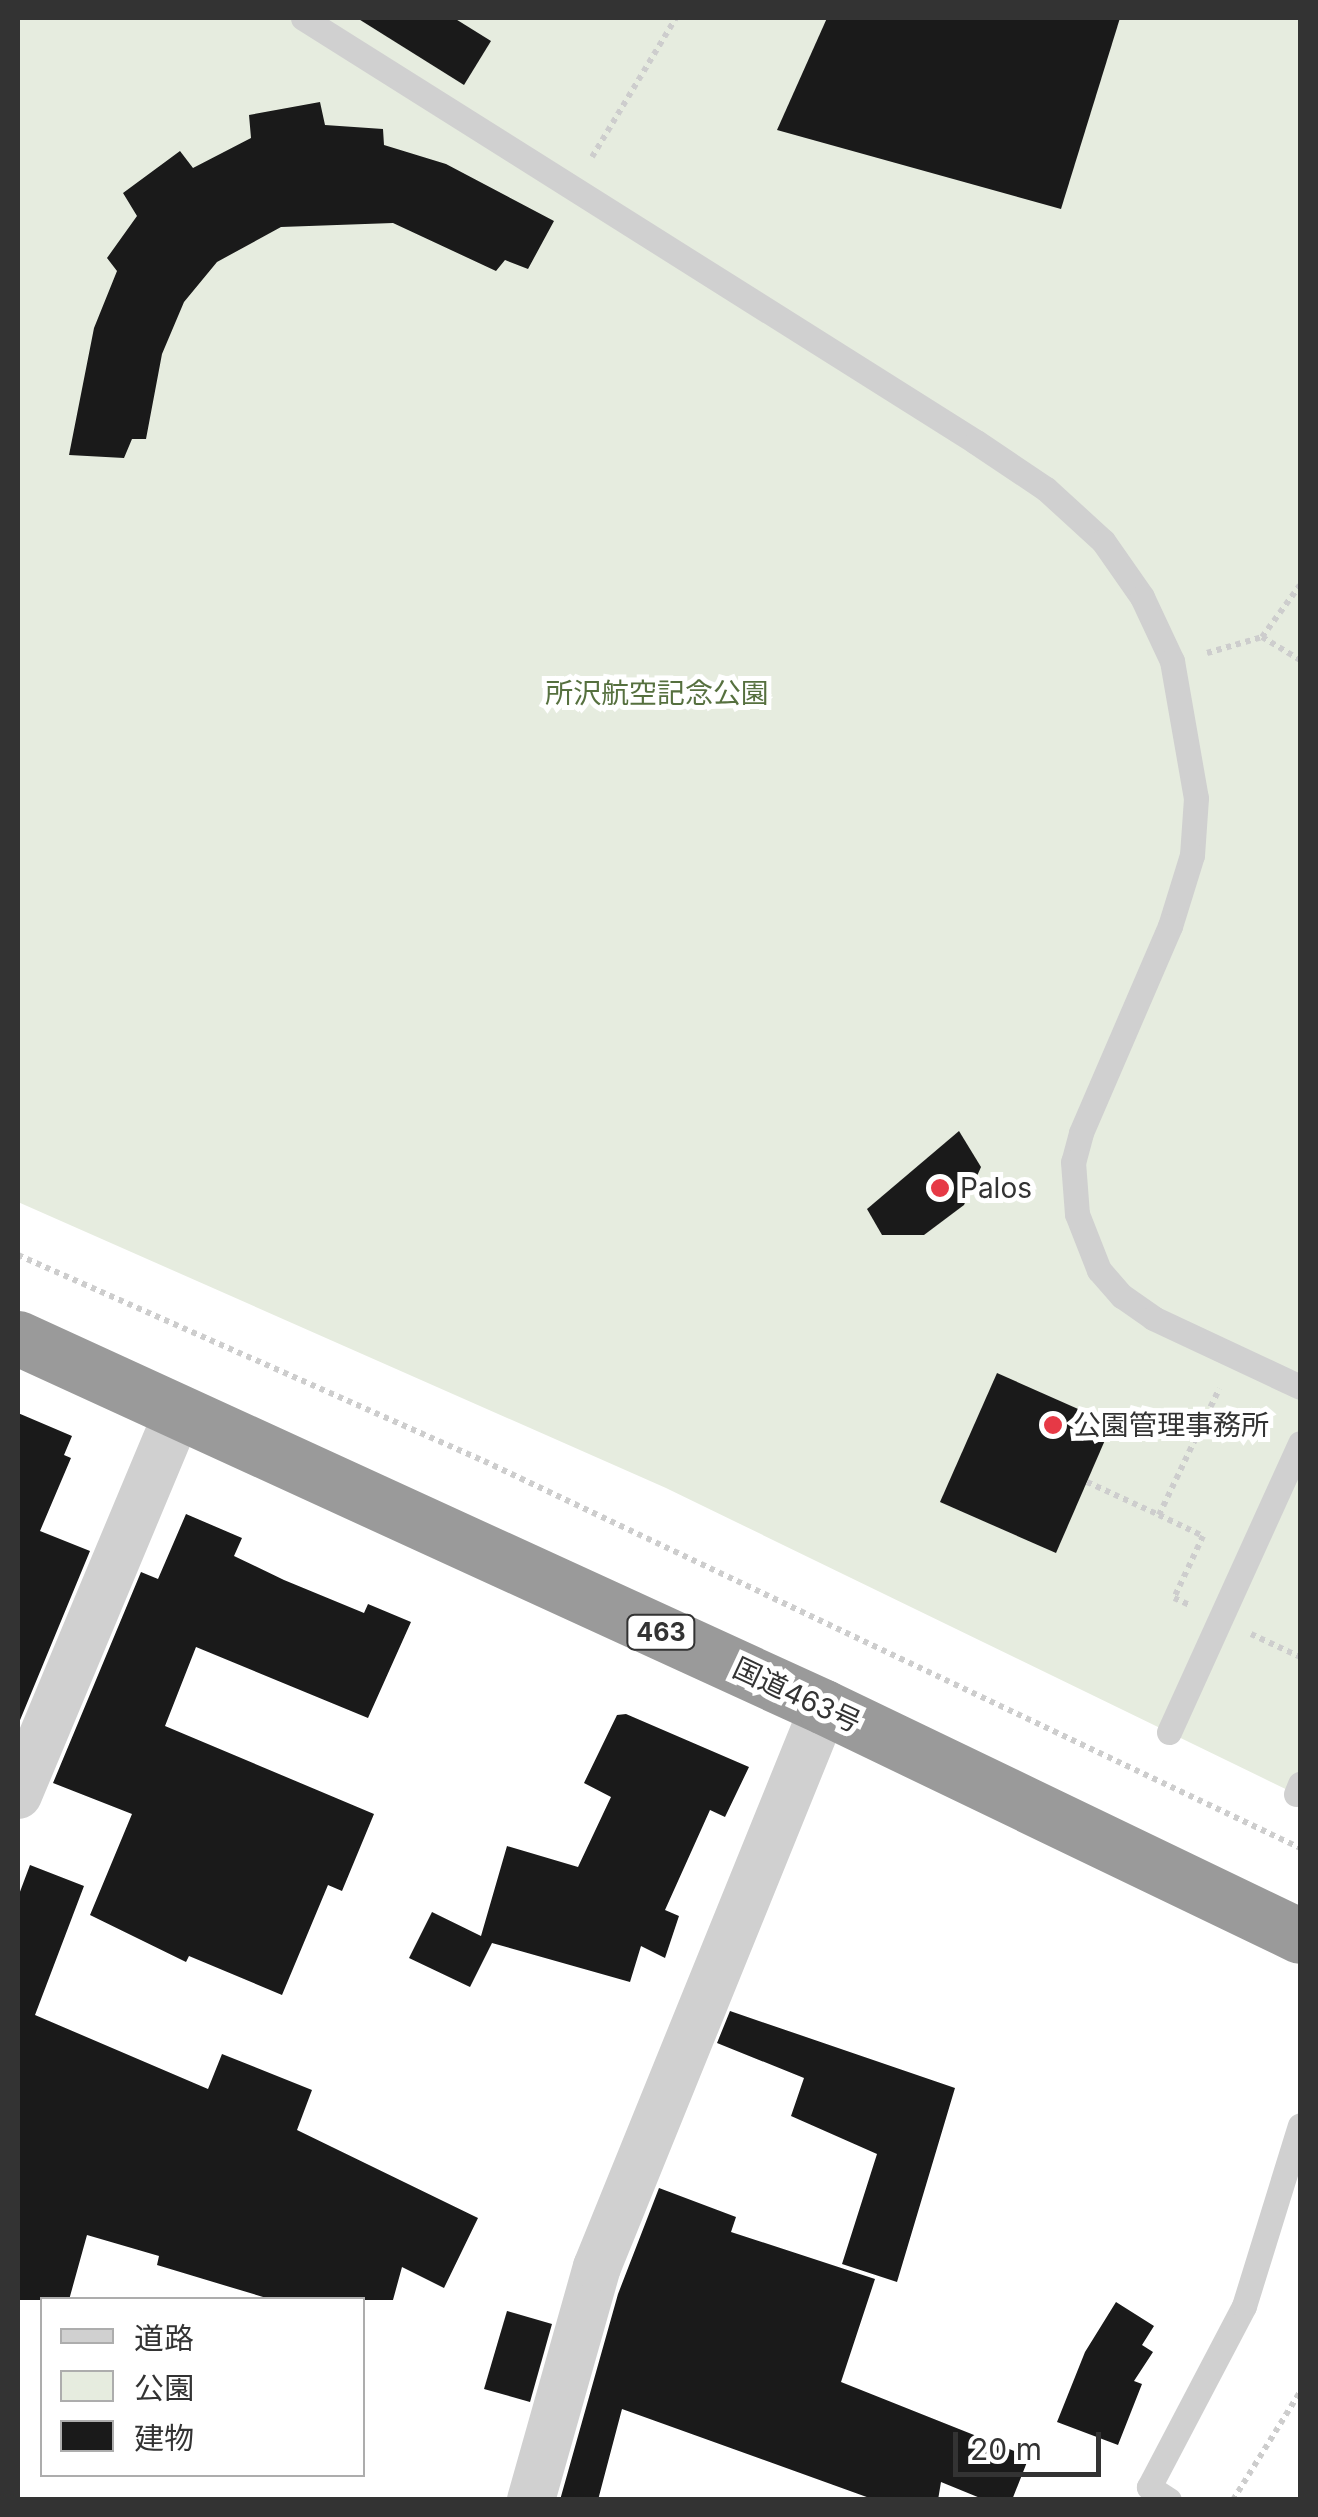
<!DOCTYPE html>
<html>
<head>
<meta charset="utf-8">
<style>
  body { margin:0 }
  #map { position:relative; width:1318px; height:2517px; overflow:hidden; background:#fff; font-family:Inter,"Noto Sans JP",sans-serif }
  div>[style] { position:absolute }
  .green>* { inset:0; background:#e6ecdf }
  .building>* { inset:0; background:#1a1a1a }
  .path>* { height:6px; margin-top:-3px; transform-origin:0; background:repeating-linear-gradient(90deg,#cdcdcd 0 5px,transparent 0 10px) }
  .lane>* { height:25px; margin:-12.5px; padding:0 12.5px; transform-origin:12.5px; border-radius:12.5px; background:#d0d0d0 }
  .street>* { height:48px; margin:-24px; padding:0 24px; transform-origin:24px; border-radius:24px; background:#d0d0d0 }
  .highway>* { height:55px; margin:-27.5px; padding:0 27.5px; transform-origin:27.5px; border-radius:27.5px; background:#9a9a9a }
  .dots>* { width:28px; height:28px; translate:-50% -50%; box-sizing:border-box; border:5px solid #fff; border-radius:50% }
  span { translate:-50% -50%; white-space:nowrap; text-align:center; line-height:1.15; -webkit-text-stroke:10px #fff; paint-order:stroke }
  .shield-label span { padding:2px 8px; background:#fff; border:2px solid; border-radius:8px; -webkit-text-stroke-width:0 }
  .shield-label { font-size:25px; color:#333; font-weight:700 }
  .park-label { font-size:28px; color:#56703f }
  .poi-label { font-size:28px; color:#333 }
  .left { translate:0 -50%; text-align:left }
  .street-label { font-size:28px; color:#333 }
  .frame { position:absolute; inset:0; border:20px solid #333; pointer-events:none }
  .legend { position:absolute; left:40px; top:2297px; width:325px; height:180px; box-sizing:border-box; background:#fff; border:2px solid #adadad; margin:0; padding:12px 18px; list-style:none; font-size:30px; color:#333 }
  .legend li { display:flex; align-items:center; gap:20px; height:50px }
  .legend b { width:50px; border:2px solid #adadad }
  .scale { position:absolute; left:953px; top:2432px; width:148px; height:45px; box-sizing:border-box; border:5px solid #333; border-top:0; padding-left:12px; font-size:30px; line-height:35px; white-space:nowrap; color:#333; -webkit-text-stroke:8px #fff; paint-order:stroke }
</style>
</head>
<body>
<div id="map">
  <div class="green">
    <div style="clip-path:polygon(18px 18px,1300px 18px,1300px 1796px,666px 1488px,18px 1202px)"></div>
  </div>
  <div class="building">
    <div style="clip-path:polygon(357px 18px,454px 18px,491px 41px,464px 85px)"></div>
    <div style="clip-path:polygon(827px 18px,1120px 18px,1061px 209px,777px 130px)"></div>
    <div style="clip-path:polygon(320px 102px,325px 125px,383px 129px,384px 145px,446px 164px,554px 221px,528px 269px,505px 260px,496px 271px,393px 223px,281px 227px,217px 262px,184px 302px,162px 354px,146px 439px,132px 439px,124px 458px,69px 455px,94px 328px,117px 271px,107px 258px,137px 216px,123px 193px,180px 151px,193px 168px,251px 138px,249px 115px)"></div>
    <div style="clip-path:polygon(959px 1131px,981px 1167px,964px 1205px,924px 1235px,882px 1235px,867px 1209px)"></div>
    <div style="clip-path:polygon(997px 1373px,1112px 1424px,1056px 1553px,940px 1502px)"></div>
    <div style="clip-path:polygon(18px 1413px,72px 1436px,64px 1455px,71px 1458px,40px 1531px,90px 1551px,18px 1725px)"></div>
    <div style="clip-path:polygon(186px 1514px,242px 1538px,234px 1556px,284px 1580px,364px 1613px,368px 1604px,411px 1622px,368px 1718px,196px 1647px,165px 1726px,374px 1814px,342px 1891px,328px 1885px,282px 1995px,189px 1956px,186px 1962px,90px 1915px,132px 1814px,53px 1783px,141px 1572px,158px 1579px)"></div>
    <div style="clip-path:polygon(626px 1714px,749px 1767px,725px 1817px,710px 1810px,665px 1910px,679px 1916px,665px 1958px,641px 1946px,630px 1982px,492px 1943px,470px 1987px,409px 1958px,432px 1912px,481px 1936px,507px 1846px,578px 1867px,611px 1797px,584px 1783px,617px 1715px)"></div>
    <div style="clip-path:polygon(30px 1865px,84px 1886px,35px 2015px,208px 2089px,222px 2054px,312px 2090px,297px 2130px,478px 2218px,444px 2288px,402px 2267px,393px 2300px,273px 2300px,157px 2265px,159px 2256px,87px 2235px,69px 2300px,18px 2300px,18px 1897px)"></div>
    <div style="clip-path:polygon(730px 2011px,955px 2088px,897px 2282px,842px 2264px,877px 2154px,791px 2116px,804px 2078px,717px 2043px)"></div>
    <div style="clip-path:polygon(659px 2188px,736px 2217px,731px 2232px,875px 2279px,841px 2382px,1029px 2457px,1012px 2500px,985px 2500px,941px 2482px,938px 2500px,875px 2500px,622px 2409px,598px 2500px,560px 2500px,618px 2294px)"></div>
    <div style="clip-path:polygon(1116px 2302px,1154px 2326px,1142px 2345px,1153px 2352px,1134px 2381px,1142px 2384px,1118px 2445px,1057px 2422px,1085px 2352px)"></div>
    <div style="clip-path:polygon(507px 2311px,552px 2324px,530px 2402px,484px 2389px)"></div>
  </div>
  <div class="path">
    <div style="left:592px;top:157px;width:162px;rotate:-58.9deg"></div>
    <div style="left:1262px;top:637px;width:64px;rotate:-53.8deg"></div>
    <div style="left:1207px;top:653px;width:57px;rotate:-16.2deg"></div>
    <div style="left:1262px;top:637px;width:44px;rotate:31.2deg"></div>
    <div style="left:18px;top:1255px;width:510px;rotate:23.85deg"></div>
    <div style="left:484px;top:1461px;width:903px;rotate:25.37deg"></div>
    <div style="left:1087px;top:1482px;width:79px;rotate:24.6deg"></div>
    <div style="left:1159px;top:1515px;width:140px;rotate:-64.5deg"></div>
    <div style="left:1159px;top:1515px;width:49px;rotate:25.5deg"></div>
    <div style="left:1203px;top:1536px;width:68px;rotate:115.1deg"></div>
    <div style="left:1174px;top:1598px;width:17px;rotate:24deg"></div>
    <div style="left:1251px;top:1634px;width:54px;rotate:25.1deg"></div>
    <div style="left:1233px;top:2500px;width:127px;rotate:-58.2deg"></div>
  </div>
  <div class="lane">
    <div style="left:303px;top:18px;width:795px;rotate:32.21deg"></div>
    <div style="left:976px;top:442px;width:84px;rotate:33.9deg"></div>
    <div style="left:1046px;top:489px;width:77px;rotate:42.4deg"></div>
    <div style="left:1103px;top:541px;width:68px;rotate:55.1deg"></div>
    <div style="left:1142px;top:597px;width:71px;rotate:64.9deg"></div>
    <div style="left:1172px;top:661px;width:139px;rotate:80.1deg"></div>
    <div style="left:1196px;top:798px;width:57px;rotate:94deg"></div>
    <div style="left:1192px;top:855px;width:74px;rotate:107.2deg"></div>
    <div style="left:1170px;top:926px;width:225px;rotate:113.3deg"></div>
    <div style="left:1081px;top:1133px;width:30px;rotate:105deg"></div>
    <div style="left:1073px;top:1162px;width:52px;rotate:85.6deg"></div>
    <div style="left:1077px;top:1214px;width:60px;rotate:68.6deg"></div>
    <div style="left:1099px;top:1270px;width:35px;rotate:49deg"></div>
    <div style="left:1122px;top:1296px;width:38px;rotate:35deg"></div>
    <div style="left:1153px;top:1318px;width:162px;rotate:25.1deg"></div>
    <div style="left:1169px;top:1732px;width:317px;rotate:-65.6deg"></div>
    <div style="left:1296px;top:1794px;width:11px;rotate:-68deg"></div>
    <div style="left:1169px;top:2500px;width:24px;rotate:-147deg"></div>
    <div style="left:1149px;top:2487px;width:204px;rotate:-62.3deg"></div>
    <div style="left:1244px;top:2306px;width:189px;rotate:-72.8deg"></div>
  </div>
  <div class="street">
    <div style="left:18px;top:1795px;width:417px;rotate:-67.3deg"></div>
    <div style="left:531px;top:2500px;width:242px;rotate:-74.2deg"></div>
    <div style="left:597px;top:2267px;width:604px;rotate:-67.93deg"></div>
  </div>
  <div class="highway">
    <div style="left:18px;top:1338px;width:886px;rotate:24.6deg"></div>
    <div style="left:824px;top:1707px;width:528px;rotate:25.69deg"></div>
  </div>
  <div class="dots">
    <div style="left:940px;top:1188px;background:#e63946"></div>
    <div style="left:1053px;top:1425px;background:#e63946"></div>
  </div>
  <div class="shield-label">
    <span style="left:661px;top:1632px">463</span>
  </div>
  <div class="park-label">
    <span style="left:657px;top:693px">所沢航空記念公園</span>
  </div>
  <div class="poi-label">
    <span class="left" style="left:960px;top:1188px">Palos</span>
    <span class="left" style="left:1073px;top:1425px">公園管理事務所</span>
  </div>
  <div class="street-label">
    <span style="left:797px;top:1695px;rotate:25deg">国道463号</span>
  </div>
  <div class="frame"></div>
  <ul class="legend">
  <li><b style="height:12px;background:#d0d0d0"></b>道路</li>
  <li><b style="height:28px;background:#e6ecdf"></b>公園</li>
  <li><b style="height:28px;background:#1a1a1a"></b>建物</li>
  </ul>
  <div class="scale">20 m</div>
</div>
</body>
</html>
